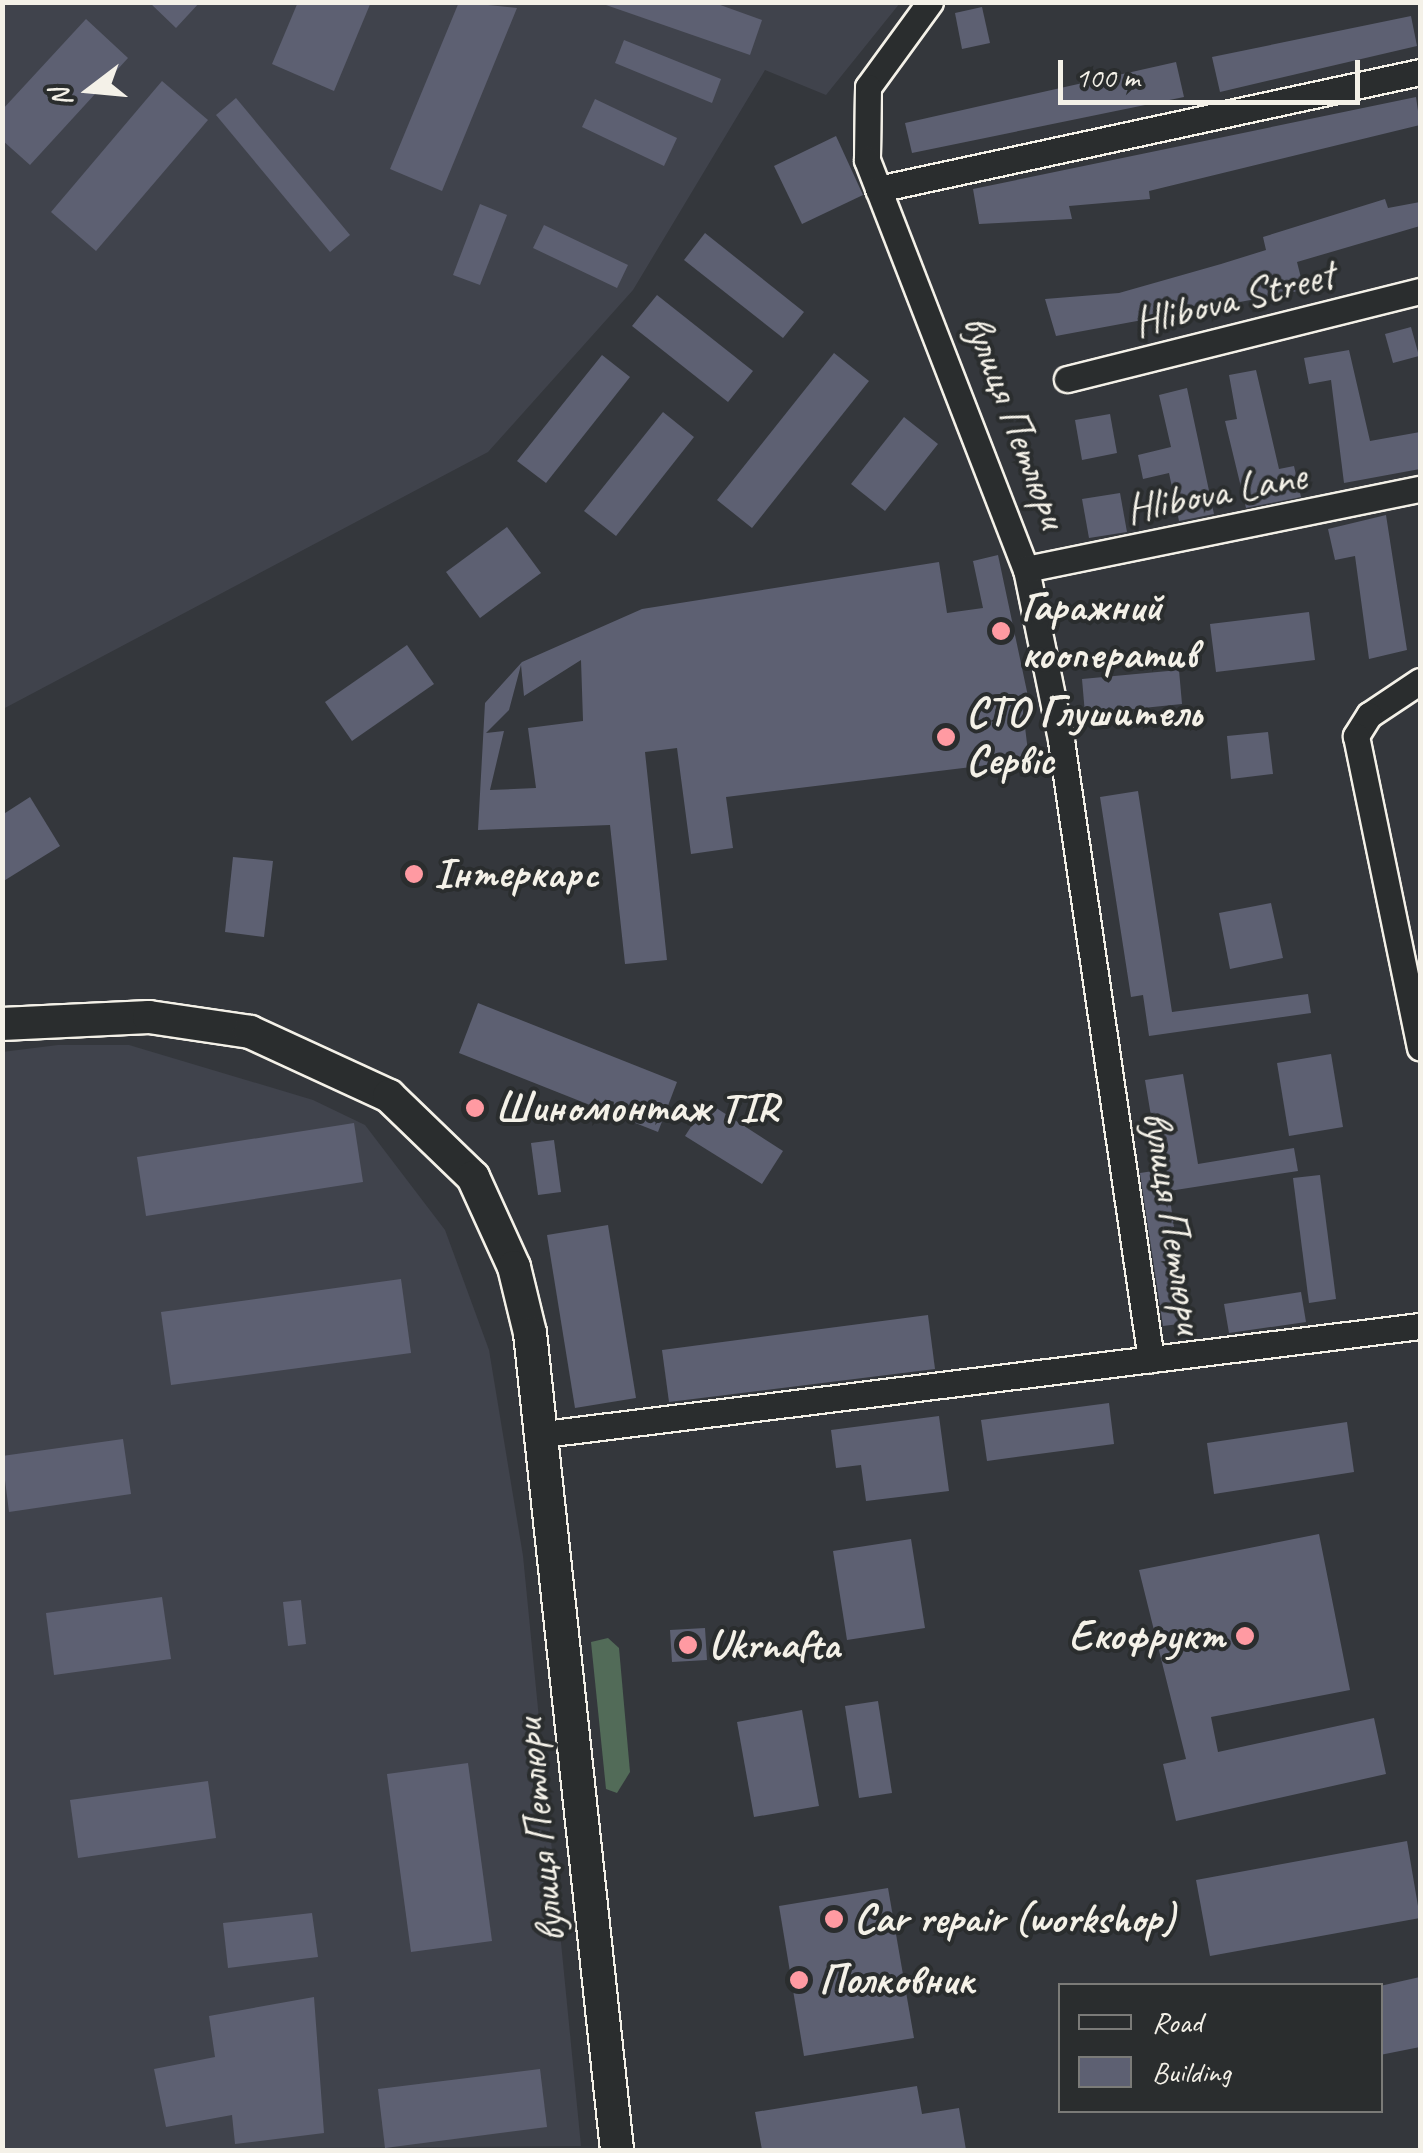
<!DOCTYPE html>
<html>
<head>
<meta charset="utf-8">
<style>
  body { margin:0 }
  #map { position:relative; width:1423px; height:2153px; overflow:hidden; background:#34373c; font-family:Caveat,sans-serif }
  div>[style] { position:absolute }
  .built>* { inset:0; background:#40434c }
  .green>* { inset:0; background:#526b58 }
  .building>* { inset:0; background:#5d6072 }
  .roads { filter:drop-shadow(2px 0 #f4f1e8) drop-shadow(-2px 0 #f4f1e8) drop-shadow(0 2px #f4f1e8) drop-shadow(0 -2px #f4f1e8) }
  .minor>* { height:25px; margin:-12.5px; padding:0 12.5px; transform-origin:12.5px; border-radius:12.5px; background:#2a2d2e }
  .major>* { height:32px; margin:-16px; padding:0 16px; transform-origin:16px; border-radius:16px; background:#2a2d2e }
  .dots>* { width:28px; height:28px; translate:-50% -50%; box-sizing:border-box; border:5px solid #2a2d2e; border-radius:50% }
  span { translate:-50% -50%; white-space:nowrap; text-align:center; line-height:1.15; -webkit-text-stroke:8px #2a2d2e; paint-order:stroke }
  .street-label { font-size:42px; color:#f4f1e8 }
  .poi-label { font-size:42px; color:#f4f1e8; font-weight:700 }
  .left { translate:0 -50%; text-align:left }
  .right { translate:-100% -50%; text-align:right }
  .frame { position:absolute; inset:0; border:5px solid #f4f1e8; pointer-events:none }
  .legend { position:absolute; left:1058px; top:1983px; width:325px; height:130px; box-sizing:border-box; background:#2a2d2e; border:2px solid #7b7b78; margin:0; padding:12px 18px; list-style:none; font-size:30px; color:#f4f1e8 }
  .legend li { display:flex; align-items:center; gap:20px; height:50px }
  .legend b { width:50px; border:2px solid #7b7b78 }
  .north { position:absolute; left:40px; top:40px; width:100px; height:100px; -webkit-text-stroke:8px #2a2d2e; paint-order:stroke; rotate:254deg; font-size:28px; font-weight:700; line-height:40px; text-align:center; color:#f4f1e8 }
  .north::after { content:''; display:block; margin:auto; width:35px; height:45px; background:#f4f1e8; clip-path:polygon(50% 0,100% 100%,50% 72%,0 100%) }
  .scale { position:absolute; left:1058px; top:60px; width:302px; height:45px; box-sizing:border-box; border:5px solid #f4f1e8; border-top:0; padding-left:12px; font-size:30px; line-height:35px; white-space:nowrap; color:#f4f1e8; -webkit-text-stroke:8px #2a2d2e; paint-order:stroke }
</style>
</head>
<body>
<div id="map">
  <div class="built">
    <div style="clip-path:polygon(3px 3px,900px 3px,826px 95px,765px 70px,633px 290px,488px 452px,3px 709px)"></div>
    <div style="clip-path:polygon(58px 1045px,129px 1045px,313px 1100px,365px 1125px,445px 1230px,489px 1350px,523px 1556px,581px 2146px,3px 2150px,2px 1052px)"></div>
  </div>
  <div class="green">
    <div style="clip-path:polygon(608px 1638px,619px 1648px,630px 1772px,617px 1793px,606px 1789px,591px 1642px)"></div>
  </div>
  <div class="building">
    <div style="clip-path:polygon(149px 2px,200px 2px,176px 28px)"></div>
    <div style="clip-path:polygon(298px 2px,371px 2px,334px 91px,272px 64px)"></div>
    <div style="clip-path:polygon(459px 2px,517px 8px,442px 191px,390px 169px)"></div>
    <div style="clip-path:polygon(712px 2px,762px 20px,750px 55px,606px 5px)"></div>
    <div style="clip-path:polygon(982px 7px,990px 43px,962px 49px,955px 13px)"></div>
    <div style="clip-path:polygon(1411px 16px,1417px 46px,1220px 92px,1212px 57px)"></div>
    <div style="clip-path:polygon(86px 19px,128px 58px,30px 165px,2px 140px,2px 110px)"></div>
    <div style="clip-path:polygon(624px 40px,721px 79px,712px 103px,615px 63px)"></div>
    <div style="clip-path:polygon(1176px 62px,1184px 97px,912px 153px,905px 123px)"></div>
    <div style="clip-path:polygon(162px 81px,208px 120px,96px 251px,51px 212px)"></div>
    <div style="clip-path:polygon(1416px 97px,1420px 125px,1149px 191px,1150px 199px,1069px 206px,1072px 219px,979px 224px,973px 189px)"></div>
    <div style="clip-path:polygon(236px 98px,350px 235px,330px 252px,216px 115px)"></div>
    <div style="clip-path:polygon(595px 99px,677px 138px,664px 166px,582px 127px)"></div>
    <div style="clip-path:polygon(836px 136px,863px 195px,802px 224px,774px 166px)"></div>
    <div style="clip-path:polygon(1385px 199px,1388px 208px,1420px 202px,1420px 226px,1297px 262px,1304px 290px,1056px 336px,1045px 299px,1119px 293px,1221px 264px,1266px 250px,1263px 237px)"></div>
    <div style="clip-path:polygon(480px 204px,507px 215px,480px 285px,453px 275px)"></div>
    <div style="clip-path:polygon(544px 225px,628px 265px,617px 288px,533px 248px)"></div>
    <div style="clip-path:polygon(705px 233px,804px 312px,783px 338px,684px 260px)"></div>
    <div style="clip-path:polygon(657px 295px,753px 371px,728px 402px,632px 326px)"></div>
    <div style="clip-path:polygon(1411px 327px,1419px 356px,1393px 363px,1385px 334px)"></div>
    <div style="clip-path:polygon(1349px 350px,1370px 441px,1420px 432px,1420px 469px,1344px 483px,1331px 380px,1309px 384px,1304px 358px)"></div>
    <div style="clip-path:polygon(834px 353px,869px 381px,752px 528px,717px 500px)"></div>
    <div style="clip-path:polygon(602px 355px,630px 377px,546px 483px,517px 461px)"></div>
    <div style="clip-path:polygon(1256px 370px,1279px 469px,1294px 466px,1301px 497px,1246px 508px,1225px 421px,1237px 419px,1229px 375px)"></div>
    <div style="clip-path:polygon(1187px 388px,1214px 514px,1179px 521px,1169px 473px,1143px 479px,1138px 455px,1171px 447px,1159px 395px)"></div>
    <div style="clip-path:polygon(663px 412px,694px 437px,616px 536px,584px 511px)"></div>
    <div style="clip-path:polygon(1110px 414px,1117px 453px,1082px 460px,1075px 420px)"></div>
    <div style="clip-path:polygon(904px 417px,938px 444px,885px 511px,851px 484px)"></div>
    <div style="clip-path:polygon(1120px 493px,1127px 532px,1089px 538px,1082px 499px)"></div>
    <div style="clip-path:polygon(1386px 515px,1407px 650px,1369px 659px,1355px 556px,1335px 560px,1328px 529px)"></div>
    <div style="clip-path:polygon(507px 527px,541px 573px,480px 618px,446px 572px)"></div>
    <div style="clip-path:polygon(evenodd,998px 555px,1029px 701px,1022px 702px,1029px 760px,726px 797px,733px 848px,691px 854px,677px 748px,645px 752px,667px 960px,625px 964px,610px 825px,478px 830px,485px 703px,522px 662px,642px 609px,939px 562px,947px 613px,983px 608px,973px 561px,998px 555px,581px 660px,583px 721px,528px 728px,536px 788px,490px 790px,504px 731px,486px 733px,509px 710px,521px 665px,524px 696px,581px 660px)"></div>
    <div style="clip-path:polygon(1309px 612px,1315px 660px,1216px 672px,1210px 624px)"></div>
    <div style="clip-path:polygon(407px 645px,434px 684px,352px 741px,325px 702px)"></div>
    <div style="clip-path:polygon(1179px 670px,1182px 704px,1085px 714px,1082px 679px)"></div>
    <div style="clip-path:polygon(1268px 732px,1273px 774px,1231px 779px,1227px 736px)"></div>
    <div style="clip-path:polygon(1138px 791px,1172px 1012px,1308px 994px,1311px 1013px,1149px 1036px,1143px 995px,1131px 997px,1100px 797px)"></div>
    <div style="clip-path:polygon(30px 797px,60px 846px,2px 882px,2px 815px)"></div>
    <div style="clip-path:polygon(233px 857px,273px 861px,264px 937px,225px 932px)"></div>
    <div style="clip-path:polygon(1271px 903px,1283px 958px,1230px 969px,1219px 913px)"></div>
    <div style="clip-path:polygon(478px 1003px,677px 1082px,658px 1132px,459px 1053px)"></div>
    <div style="clip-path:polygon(1331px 1054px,1343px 1127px,1289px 1136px,1277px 1063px)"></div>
    <div style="clip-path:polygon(1183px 1074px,1198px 1164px,1294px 1148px,1298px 1171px,1169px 1191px,1187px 1323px,1163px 1326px,1140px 1173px,1160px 1170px,1145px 1080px)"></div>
    <div style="clip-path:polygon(707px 1102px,783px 1151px,762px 1184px,685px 1136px)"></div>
    <div style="clip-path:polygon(354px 1123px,363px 1182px,146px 1216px,137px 1157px)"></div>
    <div style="clip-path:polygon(554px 1140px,561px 1192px,538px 1195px,531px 1143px)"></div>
    <div style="clip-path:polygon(1320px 1175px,1336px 1299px,1309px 1303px,1293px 1178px)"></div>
    <div style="clip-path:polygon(608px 1225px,636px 1398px,575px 1408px,547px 1235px)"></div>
    <div style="clip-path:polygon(401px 1279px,411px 1353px,171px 1385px,161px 1312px)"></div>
    <div style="clip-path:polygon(1301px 1292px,1306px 1322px,1229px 1333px,1224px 1304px)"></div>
    <div style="clip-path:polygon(928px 1315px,935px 1369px,669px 1402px,662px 1350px)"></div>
    <div style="clip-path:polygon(1109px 1403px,1114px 1444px,987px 1461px,981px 1420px)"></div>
    <div style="clip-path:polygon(939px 1416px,949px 1491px,866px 1501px,861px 1465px,836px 1468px,831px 1430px)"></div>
    <div style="clip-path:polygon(1347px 1422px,1354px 1472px,1214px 1494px,1207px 1443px)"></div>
    <div style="clip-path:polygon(123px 1439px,131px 1494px,9px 1512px,2px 1456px)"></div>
    <div style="clip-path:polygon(1319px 1534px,1350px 1690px,1211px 1717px,1218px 1752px,1374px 1718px,1386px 1774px,1176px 1821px,1163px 1764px,1186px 1759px,1139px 1570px)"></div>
    <div style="clip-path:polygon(911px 1539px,925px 1628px,847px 1640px,833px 1551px)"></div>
    <div style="clip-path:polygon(162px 1597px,171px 1659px,54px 1675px,46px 1613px)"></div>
    <div style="clip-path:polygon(301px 1600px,306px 1644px,288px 1646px,283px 1602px)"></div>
    <div style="clip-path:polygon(705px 1628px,707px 1660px,672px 1662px,670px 1630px)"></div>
    <div style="clip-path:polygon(878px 1701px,892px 1793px,859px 1798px,845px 1706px)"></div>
    <div style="clip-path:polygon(802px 1710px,819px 1806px,754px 1817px,737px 1722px)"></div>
    <div style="clip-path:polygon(468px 1763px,492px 1941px,411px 1952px,387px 1774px)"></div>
    <div style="clip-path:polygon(208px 1781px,216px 1838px,78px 1858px,70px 1800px)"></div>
    <div style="clip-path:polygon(1407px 1841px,1420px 1918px,1210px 1956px,1196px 1880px)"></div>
    <div style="clip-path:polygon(888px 1888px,914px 2038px,804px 2056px,779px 1906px)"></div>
    <div style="clip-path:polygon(312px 1913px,318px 1957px,228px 1968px,223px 1923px)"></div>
    <div style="clip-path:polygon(1420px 1977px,1420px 2047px,1380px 2055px,1380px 1986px)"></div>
    <div style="clip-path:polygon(314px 1997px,324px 2133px,235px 2144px,232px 2115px,166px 2127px,154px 2069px,215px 2057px,209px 2016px)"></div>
    <div style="clip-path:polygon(540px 2069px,547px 2127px,385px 2148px,378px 2089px)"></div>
    <div style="clip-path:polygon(917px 2086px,922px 2114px,959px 2108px,966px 2150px,762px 2150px,755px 2112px)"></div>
  </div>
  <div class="roads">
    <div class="minor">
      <div style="left:930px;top:2px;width:105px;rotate:126.1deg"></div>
      <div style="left:868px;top:87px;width:73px;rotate:90.8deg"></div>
      <div style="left:867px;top:160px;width:439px;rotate:68.8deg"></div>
      <div style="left:1026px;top:569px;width:175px;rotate:78.4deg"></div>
      <div style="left:1061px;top:740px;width:626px;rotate:81.74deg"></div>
      <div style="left:878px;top:189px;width:554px;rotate:-12.18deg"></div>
      <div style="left:1067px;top:379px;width:364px;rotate:-14deg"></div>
      <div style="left:1026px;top:569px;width:402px;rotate:-11.5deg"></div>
      <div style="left:1420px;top:681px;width:61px;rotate:146.3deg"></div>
      <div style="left:1369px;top:715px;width:25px;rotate:122deg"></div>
      <div style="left:1356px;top:736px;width:318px;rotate:78.4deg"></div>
      <div style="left:544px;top:1434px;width:883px;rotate:-7.03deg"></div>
    </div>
    <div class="major">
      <div style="left:2px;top:1024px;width:147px;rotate:-2.7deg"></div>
      <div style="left:149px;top:1017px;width:102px;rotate:8.4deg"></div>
      <div style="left:250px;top:1032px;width:153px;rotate:24.7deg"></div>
      <div style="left:389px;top:1096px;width:117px;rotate:44deg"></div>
      <div style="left:473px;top:1177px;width:99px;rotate:65.5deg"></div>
      <div style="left:514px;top:1267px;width:68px;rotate:76.4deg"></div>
      <div style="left:530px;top:1333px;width:822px;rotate:83.92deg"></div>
    </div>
  </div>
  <div class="dots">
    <div style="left:1001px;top:631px;background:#ff9aa2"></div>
    <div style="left:946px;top:737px;background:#ff9aa2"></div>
    <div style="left:414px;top:874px;background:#ff9aa2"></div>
    <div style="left:475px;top:1108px;background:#ff9aa2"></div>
    <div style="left:1245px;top:1636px;background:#ff9aa2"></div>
    <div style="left:688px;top:1645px;background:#ff9aa2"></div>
    <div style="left:834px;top:1919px;background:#ff9aa2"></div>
    <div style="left:799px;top:1980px;background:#ff9aa2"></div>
  </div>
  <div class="street-label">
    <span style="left:1234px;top:299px;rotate:-14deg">Hlibova Street</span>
    <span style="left:1015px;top:421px;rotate:69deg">вулиця Петлюри</span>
    <span style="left:1216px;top:493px;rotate:-11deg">Hlibova Lane</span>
    <span style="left:1173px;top:1222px;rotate:81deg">вулиця Петлюри</span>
    <span style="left:540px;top:1831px;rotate:-96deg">вулиця Петлюри</span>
  </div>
  <div class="poi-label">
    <span class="left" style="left:1021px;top:631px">Гаражний<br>кооператив</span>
    <span class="left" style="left:966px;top:737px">СТО Глушитель<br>Сервіс</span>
    <span class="left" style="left:434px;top:874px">Інтеркарс</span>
    <span class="left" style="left:495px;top:1108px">Шиномонтаж TIR</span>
    <span class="right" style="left:1225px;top:1636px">Екофрукт</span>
    <span class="left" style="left:708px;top:1645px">Ukrnafta</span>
    <span class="left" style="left:854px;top:1919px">Car repair (workshop)</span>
    <span class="left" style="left:819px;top:1980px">Полковник</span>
  </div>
  <div class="frame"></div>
  <ul class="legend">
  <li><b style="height:12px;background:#2a2d2e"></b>Road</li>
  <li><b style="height:28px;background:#5d6072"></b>Building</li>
  </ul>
  <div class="north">N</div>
  <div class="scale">100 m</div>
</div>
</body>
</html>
